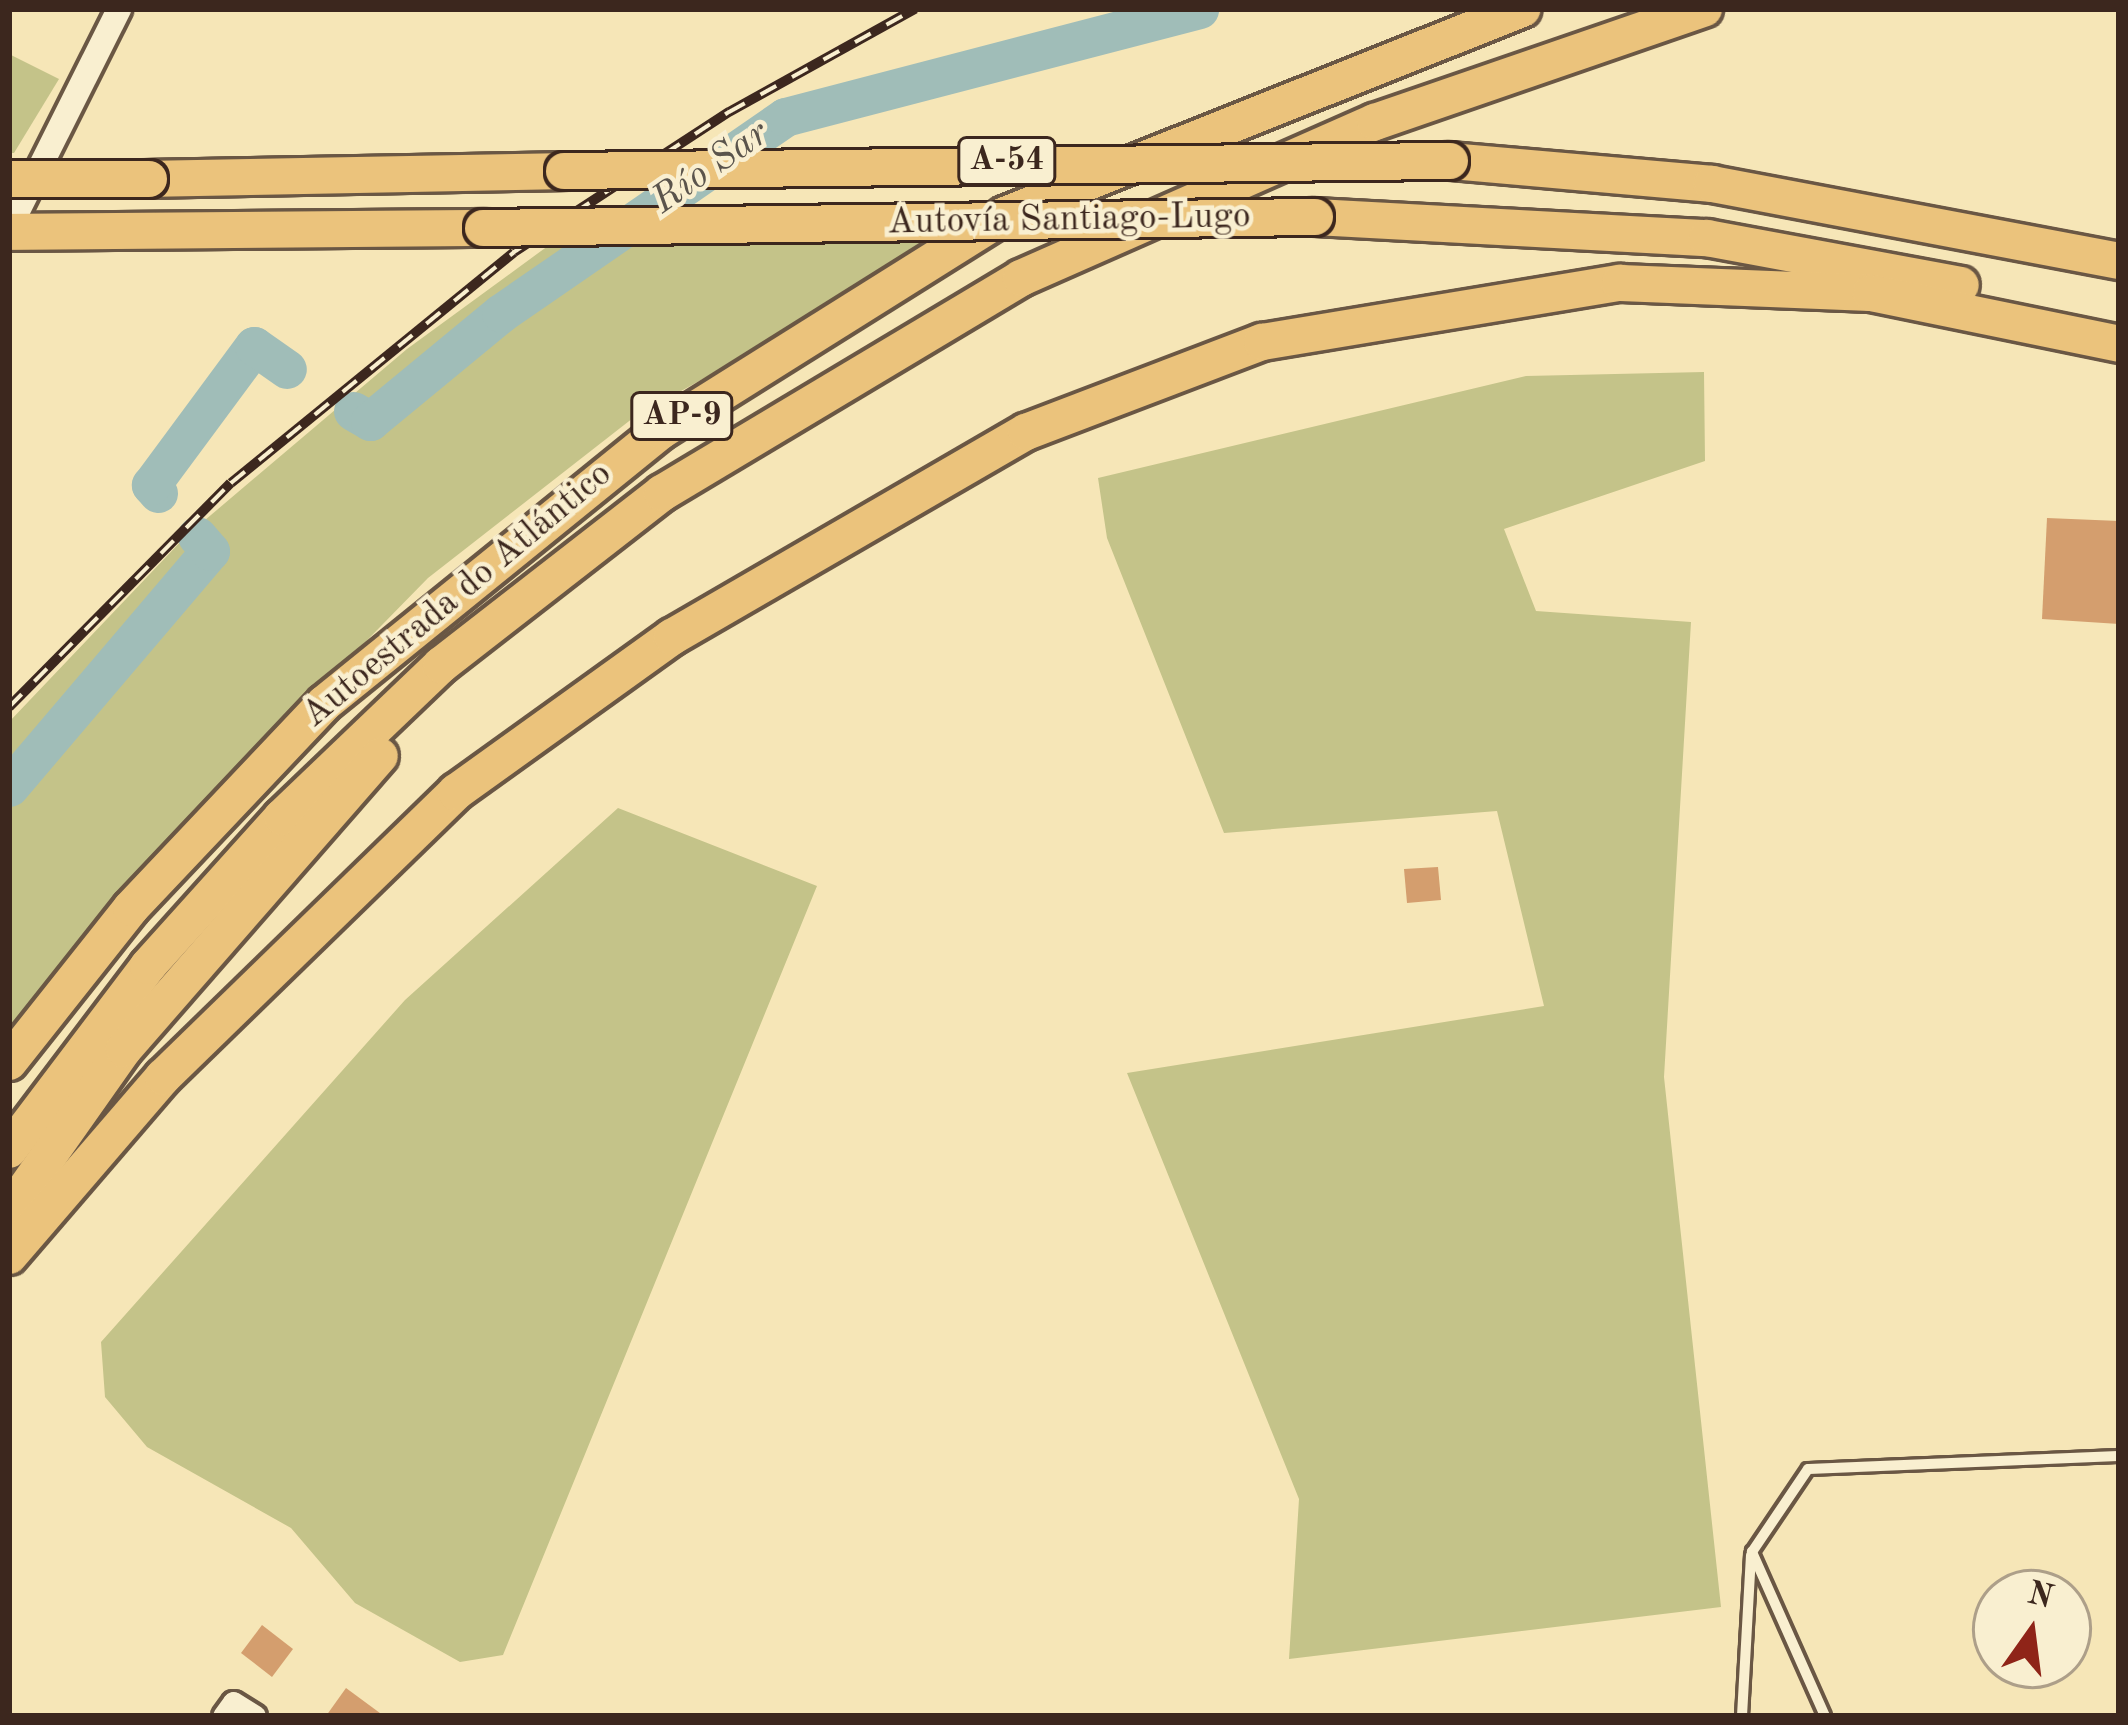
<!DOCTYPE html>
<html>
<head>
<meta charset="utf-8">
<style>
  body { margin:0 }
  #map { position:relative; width:2128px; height:1725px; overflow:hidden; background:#f6e6b7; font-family:"Old Standard TT",serif }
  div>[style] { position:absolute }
  .green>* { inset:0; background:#c4c389 }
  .river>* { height:39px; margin:-19.5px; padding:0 19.5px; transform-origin:19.5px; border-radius:19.5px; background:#a0bdb8 }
  .building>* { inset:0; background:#d49e6e }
  .roads { filter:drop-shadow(3px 0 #6a5744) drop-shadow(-3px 0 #6a5744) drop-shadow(0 3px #6a5744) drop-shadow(0 -3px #6a5744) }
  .service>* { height:10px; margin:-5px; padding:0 5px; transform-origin:5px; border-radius:5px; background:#f9efd0 }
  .minor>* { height:21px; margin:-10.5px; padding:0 10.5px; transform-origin:10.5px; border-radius:10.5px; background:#f9efd0 }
  .tertiary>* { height:24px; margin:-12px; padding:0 12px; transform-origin:12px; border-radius:12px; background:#f9efd0 }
  .motorway>* { height:36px; margin:-18px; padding:0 18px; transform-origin:18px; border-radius:18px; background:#ebc37c }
  .rail>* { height:10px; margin-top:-5px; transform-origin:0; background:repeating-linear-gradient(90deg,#f9efd0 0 18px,#3c271e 0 36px); box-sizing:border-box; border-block:3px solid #3c271e }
  .bridges { filter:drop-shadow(3px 0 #3c271e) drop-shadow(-3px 0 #3c271e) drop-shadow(0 3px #3c271e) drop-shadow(0 -3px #3c271e) }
  .motorway-bridge>* { height:36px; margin:-18px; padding:0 18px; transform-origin:18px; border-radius:18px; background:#ebc37c }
  span { translate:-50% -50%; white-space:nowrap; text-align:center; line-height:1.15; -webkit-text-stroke:9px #f9efd0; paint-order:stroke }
  .shield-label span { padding:3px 9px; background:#f9efd0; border:3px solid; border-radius:9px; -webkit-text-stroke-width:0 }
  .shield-label { font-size:33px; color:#3c271e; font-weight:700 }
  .street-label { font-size:36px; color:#3c271e }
  .water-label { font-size:39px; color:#5a544c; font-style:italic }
  .frame { position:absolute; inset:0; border:12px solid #3c271e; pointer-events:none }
  .north { position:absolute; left:1972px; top:1569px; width:120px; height:120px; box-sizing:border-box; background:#f9efd0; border:3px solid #ad9f89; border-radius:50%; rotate:14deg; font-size:33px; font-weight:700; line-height:48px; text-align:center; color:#3c271e }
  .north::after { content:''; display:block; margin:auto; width:42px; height:54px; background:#8f2418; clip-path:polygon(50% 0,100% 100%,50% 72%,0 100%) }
</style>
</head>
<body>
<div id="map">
  <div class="green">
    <div style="clip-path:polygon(9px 54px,59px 79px,14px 153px,9px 153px)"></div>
    <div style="clip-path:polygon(948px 241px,633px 418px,428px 578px,112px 901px,9px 1029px,9px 722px,185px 537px,407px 349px,552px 243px)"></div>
    <div style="clip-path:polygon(1704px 372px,1705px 461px,1504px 529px,1536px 611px,1691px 622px,1664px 1077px,1721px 1607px,1289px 1659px,1299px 1499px,1127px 1073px,1544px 1006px,1497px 811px,1224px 833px,1107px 538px,1098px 478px,1526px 376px)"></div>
    <div style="clip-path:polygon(618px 808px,817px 886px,503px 1655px,460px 1662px,355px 1603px,291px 1528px,147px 1447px,105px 1397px,101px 1342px,405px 1000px)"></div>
  </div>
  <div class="river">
    <div style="left:353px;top:411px;width:20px;rotate:30deg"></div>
    <div style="left:370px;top:421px;width:170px;rotate:-39.5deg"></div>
    <div style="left:501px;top:313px;width:345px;rotate:-34.6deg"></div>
    <div style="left:785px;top:117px;width:428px;rotate:-14.6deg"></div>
    <div style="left:158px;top:493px;width:11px;rotate:-131deg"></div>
    <div style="left:151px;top:485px;width:173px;rotate:-53.5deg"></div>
    <div style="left:254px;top:346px;width:40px;rotate:34.9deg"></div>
    <div style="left:9px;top:787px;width:310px;rotate:-49.6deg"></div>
    <div style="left:210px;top:551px;width:20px;rotate:-131deg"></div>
  </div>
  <div class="building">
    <div style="clip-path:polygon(2047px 518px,2119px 521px,2119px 624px,2042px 619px)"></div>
    <div style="clip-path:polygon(1438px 867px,1441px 900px,1407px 903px,1404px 869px)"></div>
    <div style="clip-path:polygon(262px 1625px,293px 1649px,272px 1677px,241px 1653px)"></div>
    <div style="clip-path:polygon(346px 1688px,384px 1716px,326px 1716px)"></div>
  </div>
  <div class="roads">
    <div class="service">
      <div style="left:1742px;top:1716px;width:161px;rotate:-86.8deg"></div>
      <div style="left:1825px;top:1716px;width:180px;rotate:-114deg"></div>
      <div style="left:1752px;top:1552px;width:100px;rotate:-56deg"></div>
      <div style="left:1808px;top:1469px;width:311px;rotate:-2.4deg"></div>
    </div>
    <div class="minor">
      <div style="left:223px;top:1716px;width:17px;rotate:-54deg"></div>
      <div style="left:233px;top:1702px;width:26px;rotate:32deg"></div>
    </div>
    <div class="tertiary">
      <div style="left:9px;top:229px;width:246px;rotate:-63.4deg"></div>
    </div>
    <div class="motorway">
      <div style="left:1450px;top:161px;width:263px;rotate:5deg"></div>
      <div style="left:1712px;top:184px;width:414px;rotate:10.7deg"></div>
      <div style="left:149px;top:179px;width:415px;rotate:-1.1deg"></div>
      <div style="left:1315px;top:217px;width:393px;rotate:3.1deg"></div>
      <div style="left:1707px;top:238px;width:258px;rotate:10.5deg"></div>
      <div style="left:9px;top:232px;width:474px;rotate:-0.5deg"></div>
      <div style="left:9px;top:1062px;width:196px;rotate:-51.6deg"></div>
      <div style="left:131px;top:908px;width:282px;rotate:-46.6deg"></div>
      <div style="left:325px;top:703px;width:432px;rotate:-39deg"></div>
      <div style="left:661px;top:431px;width:406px;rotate:-32.1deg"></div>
      <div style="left:1005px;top:215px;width:557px;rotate:-21.72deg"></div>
      <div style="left:9px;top:1150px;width:231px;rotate:-52.9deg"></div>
      <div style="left:148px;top:966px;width:200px;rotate:-48deg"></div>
      <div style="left:282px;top:817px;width:220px;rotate:-43.7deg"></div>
      <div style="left:441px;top:665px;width:280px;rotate:-37.9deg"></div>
      <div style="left:662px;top:493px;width:418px;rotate:-30.9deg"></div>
      <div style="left:1021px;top:278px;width:387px;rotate:-23.8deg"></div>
      <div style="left:1375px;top:122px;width:348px;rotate:-19deg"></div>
      <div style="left:9px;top:1212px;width:199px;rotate:-54.8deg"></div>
      <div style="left:124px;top:1049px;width:389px;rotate:-48.9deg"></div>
      <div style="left:9px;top:1256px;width:236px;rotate:-49.3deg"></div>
      <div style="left:163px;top:1077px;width:409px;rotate:-44.2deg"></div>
      <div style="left:456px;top:792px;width:266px;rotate:-35.7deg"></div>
      <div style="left:672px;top:637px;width:409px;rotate:-30.1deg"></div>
      <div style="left:1026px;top:432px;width:253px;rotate:-20.9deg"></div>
      <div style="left:1262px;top:342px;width:363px;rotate:-9.4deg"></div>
      <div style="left:1620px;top:283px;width:251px;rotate:2.3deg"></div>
      <div style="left:1871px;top:293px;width:253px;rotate:11.6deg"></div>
    </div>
  </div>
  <div class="rail">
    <div style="left:9px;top:707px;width:315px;rotate:-45.3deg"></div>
    <div style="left:231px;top:483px;width:365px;rotate:-39.2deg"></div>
    <div style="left:514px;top:252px;width:257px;rotate:-33.1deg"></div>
    <div style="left:729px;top:112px;width:213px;rotate:-29deg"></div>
  </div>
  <div class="bridges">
    <div class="motorway-bridge">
      <div style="left:564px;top:171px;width:886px;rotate:-0.65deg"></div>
      <div style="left:9px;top:179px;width:140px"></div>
      <div style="left:483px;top:228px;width:832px;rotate:-0.76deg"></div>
    </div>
  </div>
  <div class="shield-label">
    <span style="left:1007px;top:161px">A-54</span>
    <span style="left:682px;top:416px">AP-9</span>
  </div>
  <div class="street-label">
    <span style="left:1069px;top:221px;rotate:-1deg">Autovía Santiago-Lugo</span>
    <span style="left:458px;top:596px;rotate:-40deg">Autoestrada do Atlántico</span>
  </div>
  <div class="water-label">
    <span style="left:711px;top:168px;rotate:-35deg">Río Sar</span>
  </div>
  <div class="frame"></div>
  <div class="north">N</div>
</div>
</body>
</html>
